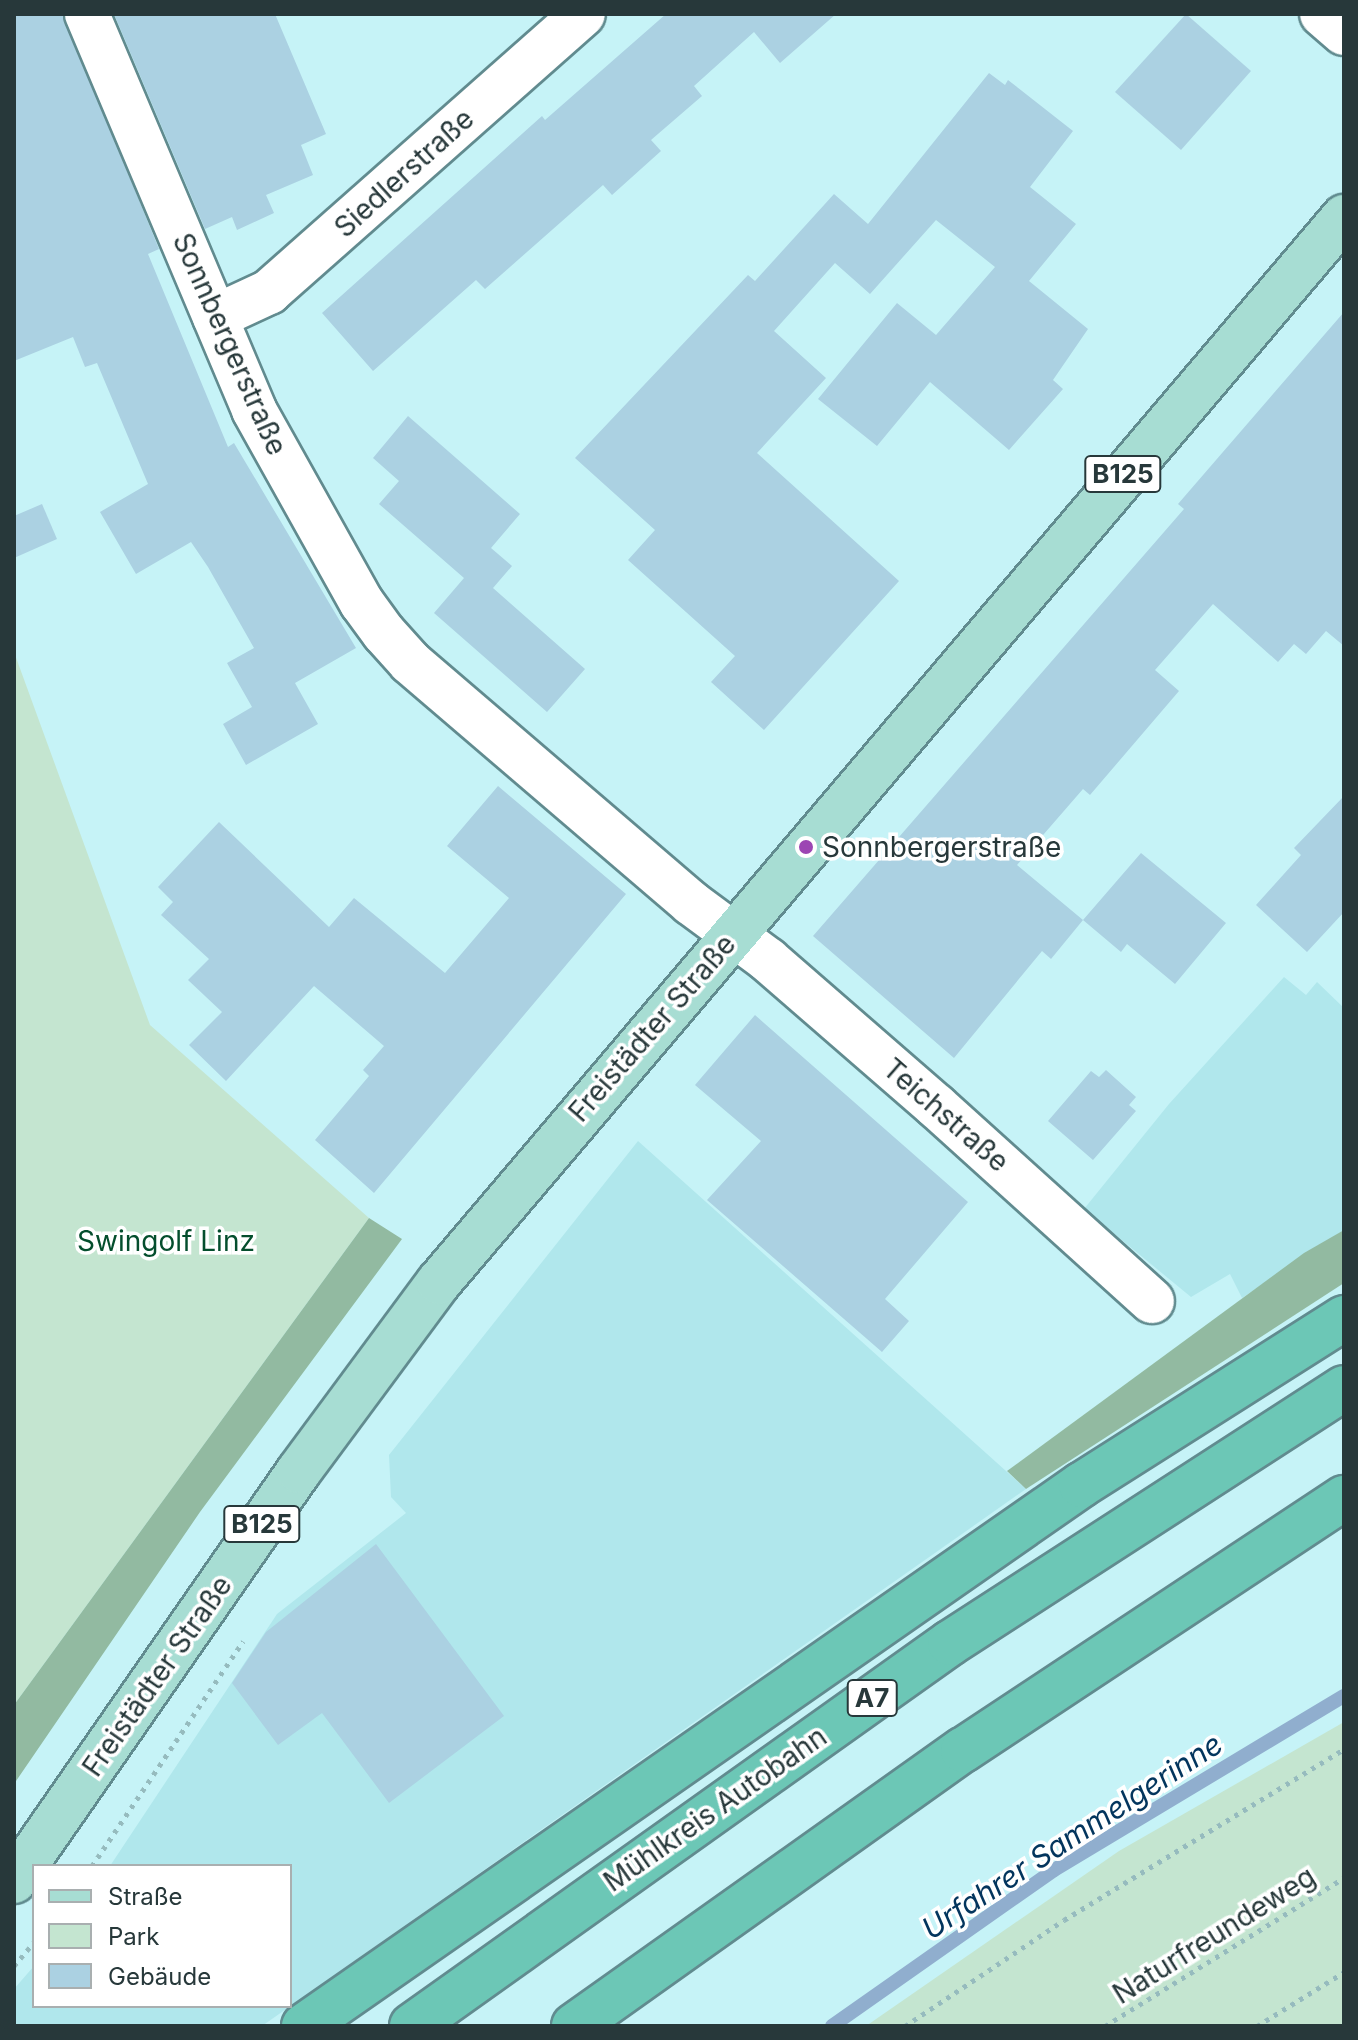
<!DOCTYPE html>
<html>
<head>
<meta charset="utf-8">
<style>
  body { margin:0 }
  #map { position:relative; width:1358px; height:2040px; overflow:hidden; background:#c6f3f7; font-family:Inter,sans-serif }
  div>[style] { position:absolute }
  .built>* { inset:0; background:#b0e7ec }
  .green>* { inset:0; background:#c4e5d0 }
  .forest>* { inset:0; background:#92baa1 }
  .stream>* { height:14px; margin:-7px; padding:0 7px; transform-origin:7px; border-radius:7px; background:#90aece }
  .building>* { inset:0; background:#abd1e2 }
  .path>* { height:5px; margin-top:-2.5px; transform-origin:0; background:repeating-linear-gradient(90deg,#96bbbe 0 4px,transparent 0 10px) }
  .roads { filter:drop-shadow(2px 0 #618b8f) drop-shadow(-2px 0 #618b8f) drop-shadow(0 2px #618b8f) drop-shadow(0 -2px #618b8f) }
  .minor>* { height:44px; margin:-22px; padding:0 22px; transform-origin:22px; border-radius:22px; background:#fff }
  .major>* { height:44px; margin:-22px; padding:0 22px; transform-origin:22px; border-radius:22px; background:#a7ddd3 }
  .highway>* { height:44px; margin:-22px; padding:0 22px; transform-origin:22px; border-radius:22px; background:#6cc7b6 }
  .dots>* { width:22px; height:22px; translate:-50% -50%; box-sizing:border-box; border:4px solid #fff; border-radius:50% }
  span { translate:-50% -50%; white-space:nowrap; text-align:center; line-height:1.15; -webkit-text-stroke:7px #fff; paint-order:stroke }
  .shield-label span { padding:2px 6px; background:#fff; border:2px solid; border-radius:6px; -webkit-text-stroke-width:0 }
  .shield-label { font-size:26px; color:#27383a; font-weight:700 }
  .street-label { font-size:28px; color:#27383a }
  .poi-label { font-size:28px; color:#27383a }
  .left { translate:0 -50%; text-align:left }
  .park-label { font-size:28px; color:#044e2d }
  .water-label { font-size:30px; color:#03355d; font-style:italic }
  .frame { position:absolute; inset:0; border:16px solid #27383a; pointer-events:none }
  .legend { position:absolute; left:32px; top:1864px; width:260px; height:144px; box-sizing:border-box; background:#fff; border:2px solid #a9afb0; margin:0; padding:10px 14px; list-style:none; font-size:24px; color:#27383a }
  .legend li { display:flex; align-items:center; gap:16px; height:40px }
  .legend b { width:40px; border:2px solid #a9afb0 }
</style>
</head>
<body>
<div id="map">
  <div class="built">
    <div style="clip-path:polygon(1284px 977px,1306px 995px,1317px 982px,1344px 1008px,1344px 1230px,1242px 1298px,1230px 1274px,1191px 1297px,1084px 1209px,1169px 1104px)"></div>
    <div style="clip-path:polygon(638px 1141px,1026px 1489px,262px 2026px,14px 2026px,14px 1989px,34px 1966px,34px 2006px,290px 2006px,290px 1866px,110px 1866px,277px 1614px,406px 1513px,391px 1497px,389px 1455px)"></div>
  </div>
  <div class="green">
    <div style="clip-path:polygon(14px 652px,150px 1025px,369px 1218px,14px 1705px)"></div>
    <div style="clip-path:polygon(1344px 1722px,1344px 2026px,866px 2026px,1119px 1851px)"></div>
  </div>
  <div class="forest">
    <div style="clip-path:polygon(369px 1218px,402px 1239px,200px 1512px,14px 1784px,14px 1705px)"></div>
    <div style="clip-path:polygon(1344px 1230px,1344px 1283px,1026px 1489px,1007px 1471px,1304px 1253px)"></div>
  </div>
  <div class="stream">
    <div style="left:832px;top:2026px;width:271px;rotate:-35.1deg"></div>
    <div style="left:1054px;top:1870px;width:338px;rotate:-31deg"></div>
  </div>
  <div class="building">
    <div style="clip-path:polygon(14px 14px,63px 14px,159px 249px,148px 254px,228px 447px,234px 443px,356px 648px,295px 683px,318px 724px,246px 765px,223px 724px,252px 707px,227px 663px,254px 648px,208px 567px,191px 542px,136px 574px,100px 512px,148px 484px,97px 363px,85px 367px,73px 337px,14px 361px)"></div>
    <div style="clip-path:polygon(114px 14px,275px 14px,326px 134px,301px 145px,313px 175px,266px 195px,274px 213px,237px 230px,232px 217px,205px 229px)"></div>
    <div style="clip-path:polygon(666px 14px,836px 14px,780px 63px,754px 32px,694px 86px,702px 96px,651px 140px,661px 151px,612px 195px,603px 185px,485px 289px,476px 280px,373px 371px,322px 313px,542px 116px,545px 120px)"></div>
    <div style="clip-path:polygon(1186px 14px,1251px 71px,1181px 150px,1115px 92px)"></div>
    <div style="clip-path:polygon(989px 73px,1005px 85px,1008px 80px,1073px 131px,1030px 187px,1076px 224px,1029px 281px,1088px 329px,1053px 380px,1063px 389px,1009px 450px,930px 382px,877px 446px,818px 399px,897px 303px,936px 335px,995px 267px,936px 220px,870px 294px,835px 263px,774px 331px,826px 378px,757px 453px,899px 581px,764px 730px,711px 682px,735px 656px,628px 560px,655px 530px,575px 458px,748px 275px,755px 281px,834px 194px,868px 224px)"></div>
    <div style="clip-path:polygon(1344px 312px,1344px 646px,1326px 631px,1306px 654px,1294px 644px,1278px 662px,1213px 604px,1155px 670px,1179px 691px,1090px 795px,1083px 789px,1017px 865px,1083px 920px,1051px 959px,1042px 951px,954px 1058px,813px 936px,1184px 509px,1178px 504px)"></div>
    <div style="clip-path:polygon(408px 416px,520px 514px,491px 548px,512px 566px,493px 588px,585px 669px,547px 712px,434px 613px,464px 578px,379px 504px,399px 481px,373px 458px)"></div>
    <div style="clip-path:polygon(42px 504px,57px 539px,14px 558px,14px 516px)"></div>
    <div style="clip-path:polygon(498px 786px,626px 894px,374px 1193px,315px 1140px,369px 1076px,363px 1070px,384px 1046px,314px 986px,226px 1081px,189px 1045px,222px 1012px,188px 980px,209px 959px,161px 915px,173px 902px,158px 887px,219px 822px,329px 927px,354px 898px,445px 973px,509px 898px,447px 846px)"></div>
    <div style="clip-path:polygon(1344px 796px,1344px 912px,1307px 952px,1256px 905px,1301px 855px,1294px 848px)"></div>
    <div style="clip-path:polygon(1141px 853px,1226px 923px,1175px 984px,1127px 944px,1121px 952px,1083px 920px)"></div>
    <div style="clip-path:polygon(755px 1015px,968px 1202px,885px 1299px,909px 1321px,882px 1352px,707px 1200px,761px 1141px,695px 1085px)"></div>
    <div style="clip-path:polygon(1106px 1070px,1136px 1097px,1129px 1105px,1136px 1111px,1093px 1160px,1048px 1121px,1091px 1071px,1099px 1077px)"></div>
    <div style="clip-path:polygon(376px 1544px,504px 1716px,389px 1803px,322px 1713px,278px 1745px,232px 1683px,266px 1632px)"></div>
  </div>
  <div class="path">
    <div style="left:92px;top:1866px;width:271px;rotate:-56.1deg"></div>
    <div style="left:14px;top:1966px;width:31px;rotate:-50deg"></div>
    <div style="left:905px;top:2026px;width:191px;rotate:-33.7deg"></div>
    <div style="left:1064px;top:1920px;width:328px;rotate:-31.4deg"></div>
    <div style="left:1105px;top:2026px;width:281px;rotate:-31.8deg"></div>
    <div style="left:1257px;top:2026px;width:102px;rotate:-31.8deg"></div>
  </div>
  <div class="roads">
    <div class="minor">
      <div style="left:87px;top:14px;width:430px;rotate:67.1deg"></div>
      <div style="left:254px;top:410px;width:221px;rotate:60.8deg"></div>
      <div style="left:362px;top:603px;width:37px;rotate:54deg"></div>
      <div style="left:384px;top:633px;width:39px;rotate:48deg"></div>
      <div style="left:410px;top:662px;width:370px;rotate:40.6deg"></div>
      <div style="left:691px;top:903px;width:96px;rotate:36.5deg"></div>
      <div style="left:768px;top:960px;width:223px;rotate:41deg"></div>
      <div style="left:936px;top:1106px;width:291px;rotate:42.1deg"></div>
      <div style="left:1322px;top:14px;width:29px;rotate:41deg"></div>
      <div style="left:215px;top:317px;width:60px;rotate:-24.8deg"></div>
      <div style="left:269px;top:292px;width:419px;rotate:-41.5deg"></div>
    </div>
    <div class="major">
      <div style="left:14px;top:1881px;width:499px;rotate:-55.2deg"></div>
      <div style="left:299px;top:1471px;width:235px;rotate:-53.5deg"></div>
      <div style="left:439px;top:1282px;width:1398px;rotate:-49.64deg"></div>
    </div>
    <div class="highway">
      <div style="left:304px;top:2026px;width:947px;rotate:-34.85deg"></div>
      <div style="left:1081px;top:1485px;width:312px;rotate:-32.4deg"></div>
      <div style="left:412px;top:2026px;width:660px;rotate:-35.45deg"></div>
      <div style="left:950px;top:1643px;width:469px;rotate:-32.9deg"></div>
      <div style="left:574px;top:2026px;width:477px;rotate:-35.4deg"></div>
      <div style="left:963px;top:1750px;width:457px;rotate:-33.5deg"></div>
    </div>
  </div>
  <div class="dots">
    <div style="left:806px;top:847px;background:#9c46b3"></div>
  </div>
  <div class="shield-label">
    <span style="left:1123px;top:474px">B125</span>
    <span style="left:262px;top:1524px">B125</span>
    <span style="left:872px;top:1698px">A7</span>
  </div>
  <div class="street-label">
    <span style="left:404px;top:173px;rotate:-42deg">Siedlerstraße</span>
    <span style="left:230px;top:344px;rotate:66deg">Sonnbergerstraße</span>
    <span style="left:652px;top:1028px;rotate:-49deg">Freistädter Straße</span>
    <span style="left:946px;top:1115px;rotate:41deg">Teichstraße</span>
    <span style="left:157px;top:1676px;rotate:-55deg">Freistädter Straße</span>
    <span style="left:715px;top:1809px;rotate:-35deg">Mühlkreis Autobahn</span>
    <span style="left:1214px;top:1935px;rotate:-32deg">Naturfreundeweg</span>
  </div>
  <div class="poi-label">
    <span class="left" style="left:822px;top:847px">Sonnbergerstraße</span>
  </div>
  <div class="park-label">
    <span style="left:166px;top:1241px">Swingolf Linz</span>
  </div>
  <div class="water-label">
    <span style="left:1072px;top:1836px;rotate:-33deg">Urfahrer Sammelgerinne</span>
  </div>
  <div class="frame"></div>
  <ul class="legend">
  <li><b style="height:10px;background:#a7ddd3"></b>Straße</li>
  <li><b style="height:22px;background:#c4e5d0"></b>Park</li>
  <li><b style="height:22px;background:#abd1e2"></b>Gebäude</li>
  </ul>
</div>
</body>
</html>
